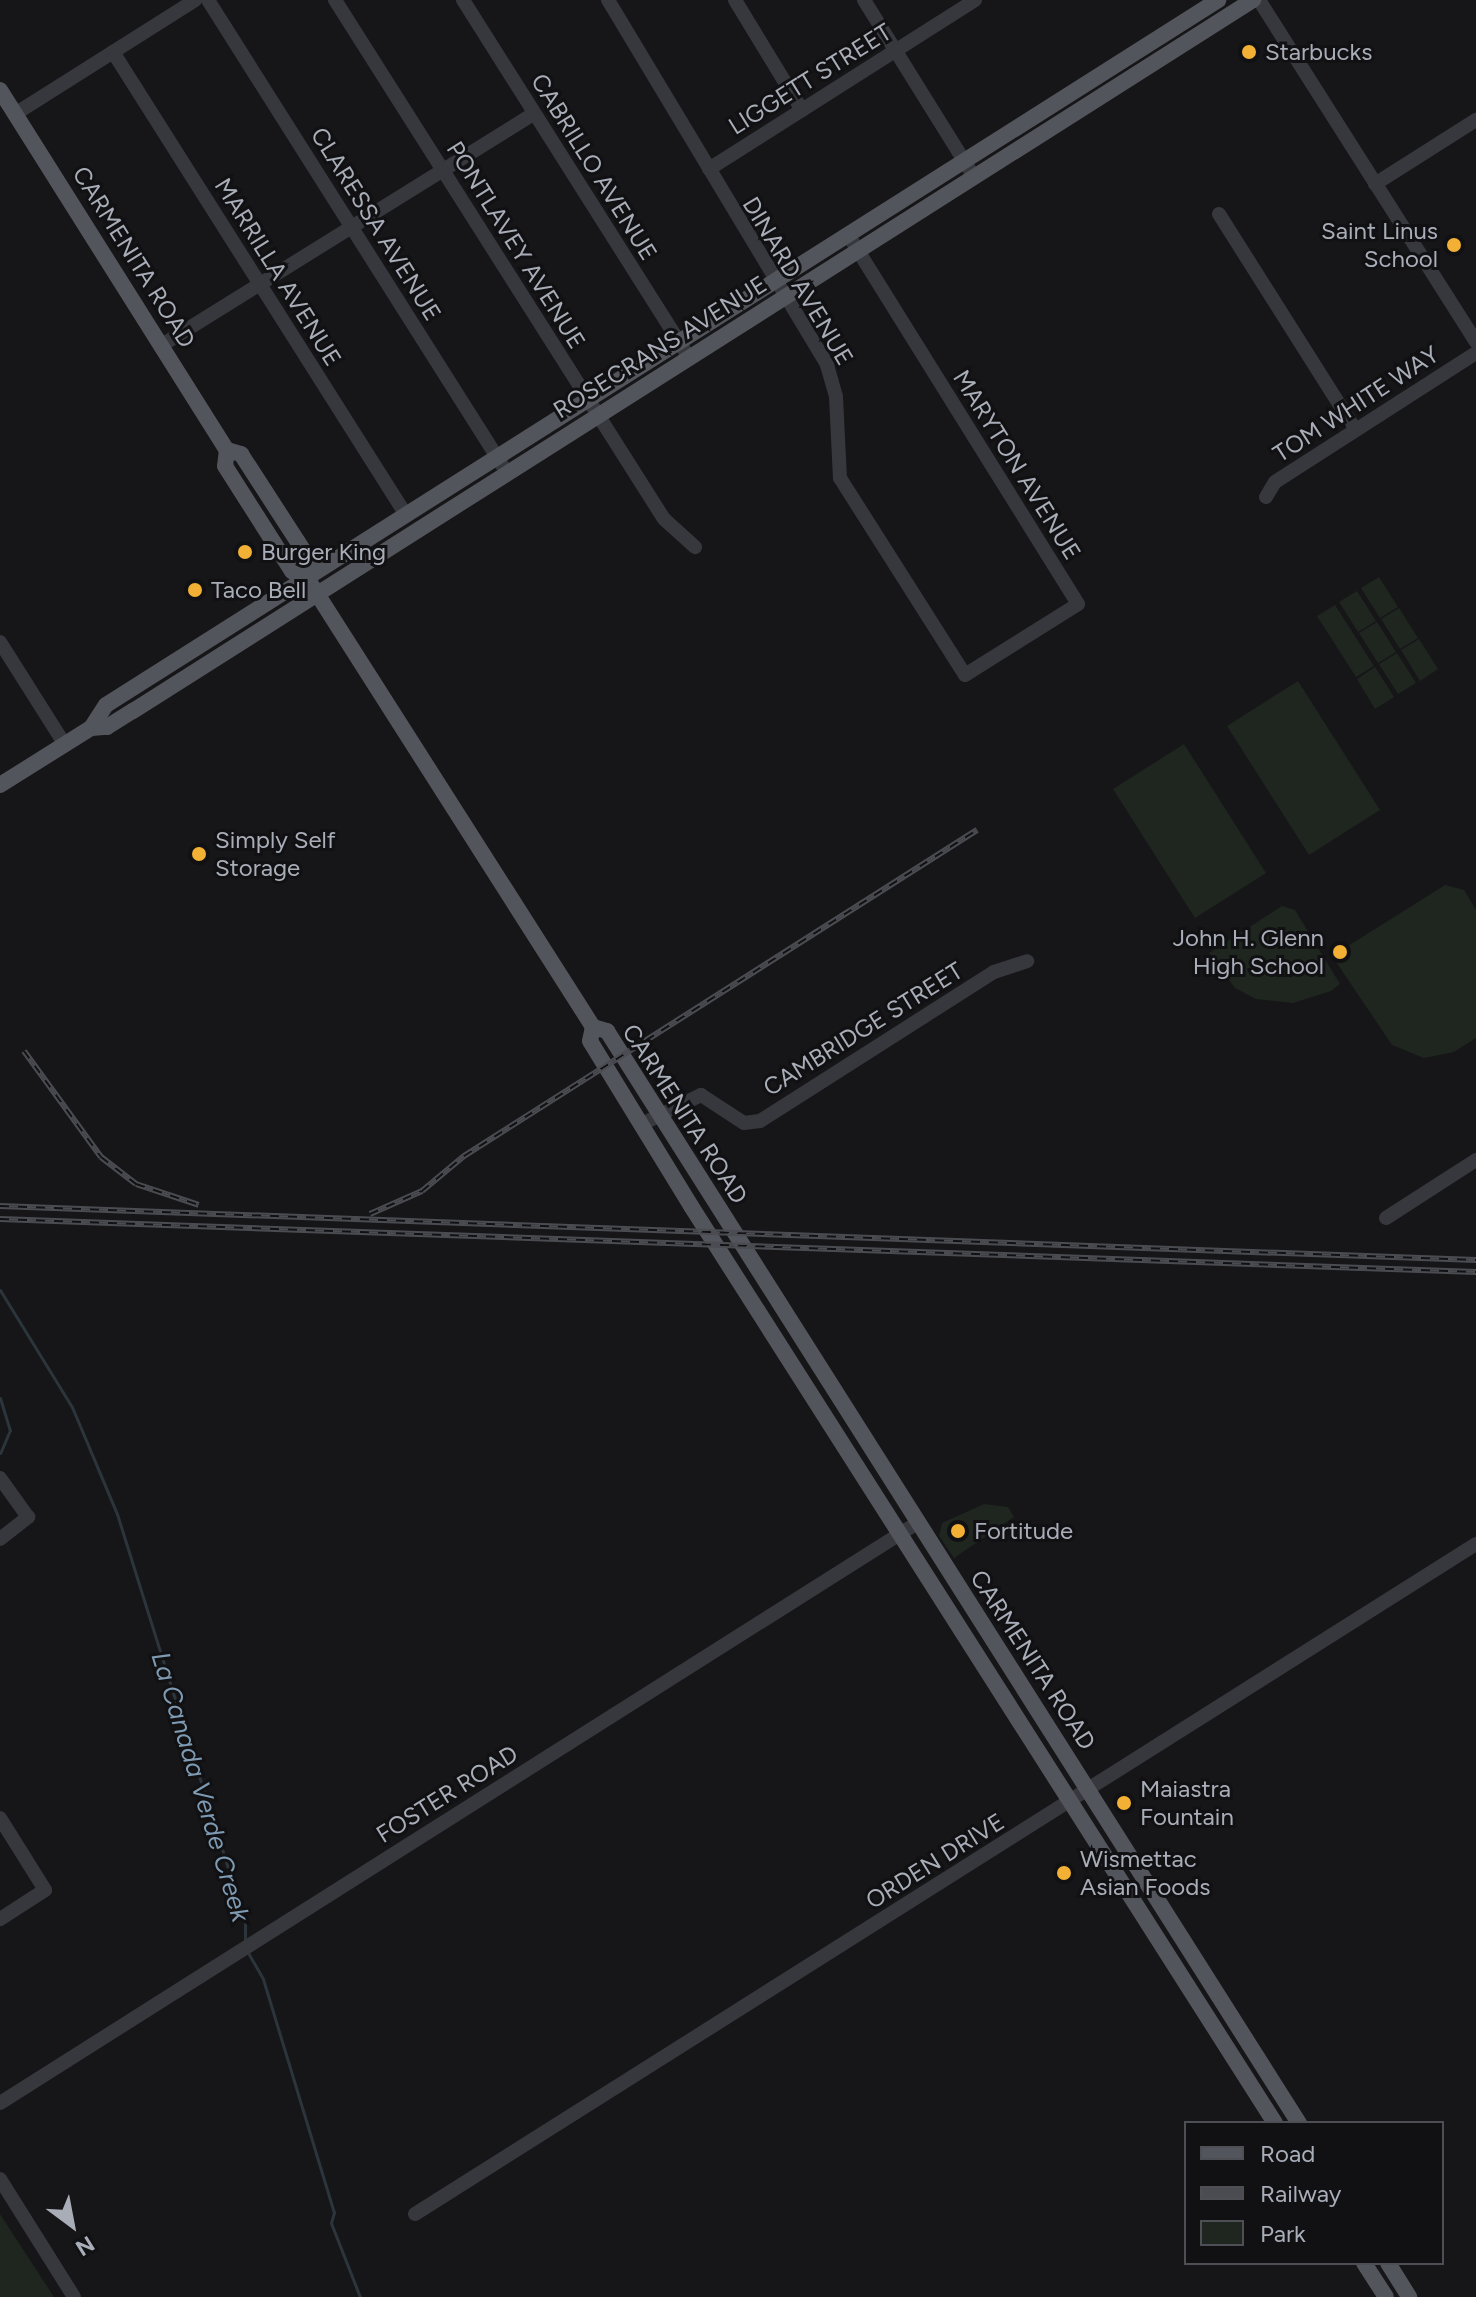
<!DOCTYPE html>
<html>
<head>
<meta charset="utf-8">
<style>
  body { margin:0 }
  #map { position:relative; width:1476px; height:2297px; overflow:hidden; background:#161618; font-family:Figtree,sans-serif }
  div>[style] { position:absolute }
  .green>* { inset:0; background:#1e261f }
  .stream>* { height:3px; margin:-1.5px; padding:0 1.5px; transform-origin:1.5px; border-radius:1.5px; background:#2c353c }
  .minor>* { height:14px; margin:-7px; padding:0 7px; transform-origin:7px; border-radius:7px; background:#37383d }
  .major>* { height:16px; margin:-8px; padding:0 8px; transform-origin:8px; border-radius:8px; background:#53555c }
  .rail>* { height:6px; margin-top:-3px; transform-origin:0; background:repeating-linear-gradient(90deg,#111113 0 9px,#4a4c52 0 18px); box-sizing:border-box; border-block:2px solid #4a4c52 }
  .dots>* { width:22px; height:22px; translate:-50% -50%; box-sizing:border-box; border:4px solid #111113; border-radius:50% }
  span { translate:-50% -50%; white-space:nowrap; text-align:center; line-height:1.15; -webkit-text-stroke:6px #111113; paint-order:stroke }
  .poi-label { font-size:24px; color:#a8adb8 }
  .left { translate:0 -50%; text-align:left }
  .right { translate:-100% -50%; text-align:right }
  .street-label { font-size:24px; color:#a8adb8 }
  .water-label { font-size:26px; color:#7f9bb3; font-style:italic }
  .legend { position:absolute; left:1184px; top:2121px; width:260px; height:144px; box-sizing:border-box; background:#111113; border:2px solid #4d4f55; margin:0; padding:10px 14px; list-style:none; font-size:24px; color:#a8adb8 }
  .legend li { display:flex; align-items:center; gap:16px; height:40px }
  .legend b { width:40px; border:2px solid #4d4f55 }
  .north { position:absolute; left:32px; top:2185px; width:80px; height:80px; -webkit-text-stroke:6px #111113; paint-order:stroke; rotate:148deg; font-size:22px; font-weight:700; line-height:32px; text-align:center; color:#a8adb8 }
  .north::after { content:''; display:block; margin:auto; width:28px; height:36px; background:#a8adb8; clip-path:polygon(50% 0,100% 100%,50% 72%,0 100%) }
</style>
</head>
<body>
<div id="map">
  <div class="green">
    <div style="clip-path:polygon(1379px 577px,1398px 607px,1380px 618px,1361px 588px)"></div>
    <div style="clip-path:polygon(1357px 591px,1376px 621px,1358px 632px,1339px 602px)"></div>
    <div style="clip-path:polygon(1335px 605px,1374px 666px,1356px 677px,1317px 616px)"></div>
    <div style="clip-path:polygon(1399px 608px,1418px 638px,1400px 649px,1381px 619px)"></div>
    <div style="clip-path:polygon(1377px 622px,1396px 652px,1378px 663px,1359px 633px)"></div>
    <div style="clip-path:polygon(1419px 639px,1438px 669px,1420px 681px,1401px 650px)"></div>
    <div style="clip-path:polygon(1397px 653px,1416px 683px,1398px 694px,1379px 664px)"></div>
    <div style="clip-path:polygon(1375px 667px,1394px 697px,1375px 709px,1357px 679px)"></div>
    <div style="clip-path:polygon(1298px 681px,1380px 810px,1309px 855px,1227px 726px)"></div>
    <div style="clip-path:polygon(1184px 744px,1266px 873px,1195px 918px,1113px 789px)"></div>
    <div style="clip-path:polygon(1445px 885px,1464px 890px,1476px 910px,1476px 1038px,1454px 1052px,1424px 1058px,1392px 1045px,1332px 956px)"></div>
    <div style="clip-path:polygon(1282px 906px,1295px 910px,1340px 984px,1331px 991px,1293px 1003px,1256px 999px,1235px 988px,1209px 953px)"></div>
    <div style="clip-path:polygon(984px 1504px,1008px 1507px,1014px 1517px,954px 1558px,939px 1536px,942px 1523px)"></div>
    <div style="clip-path:polygon(0 2214px,54px 2297px,0 2297px)"></div>
  </div>
  <div class="stream">
    <div style="left:0;top:1290px;width:137px;rotate:58.4deg"></div>
    <div style="left:72px;top:1407px;width:116px;rotate:67.2deg"></div>
    <div style="left:117px;top:1514px;width:428px;rotate:72.6deg"></div>
    <div style="left:245px;top:1922px;width:21px;rotate:90deg"></div>
    <div style="left:0;top:1398px;width:34px;rotate:73deg"></div>
    <div style="left:10px;top:1430px;width:25px;rotate:113deg"></div>
    <div style="left:247px;top:1951px;width:32px;rotate:60deg"></div>
    <div style="left:263px;top:1979px;width:244px;rotate:73.1deg"></div>
    <div style="left:334px;top:2212px;width:11px;rotate:105deg"></div>
    <div style="left:331px;top:2223px;width:79px;rotate:68.6deg"></div>
  </div>
  <div class="minor">
    <div style="left:208px;top:0;width:560px;rotate:57.7deg"></div>
    <div style="left:335px;top:0;width:614px;rotate:57.63deg"></div>
    <div style="left:664px;top:519px;width:42px;rotate:42.1deg"></div>
    <div style="left:463px;top:0;width:423px;rotate:57.7deg"></div>
    <div style="left:608px;top:0;width:426px;rotate:59deg"></div>
    <div style="left:827px;top:365px;width:33px;rotate:74deg"></div>
    <div style="left:836px;top:397px;width:81px;rotate:87.2deg"></div>
    <div style="left:840px;top:478px;width:233px;rotate:57.6deg"></div>
    <div style="left:965px;top:675px;width:133px;rotate:-32.1deg"></div>
    <div style="left:1078px;top:604px;width:435px;rotate:-121.9deg"></div>
    <div style="left:735px;top:0;width:129px;rotate:58.7deg"></div>
    <div style="left:864px;top:0;width:208px;rotate:58.1deg"></div>
    <div style="left:1259px;top:0;width:405px;rotate:57.6deg"></div>
    <div style="left:113px;top:52px;width:548px;rotate:57.67deg"></div>
    <div style="left:15px;top:114px;width:213px;rotate:-32.3deg"></div>
    <div style="left:709px;top:169px;width:315px;rotate:-32.4deg"></div>
    <div style="left:1375px;top:184px;width:120px;rotate:-32.4deg"></div>
    <div style="left:1219px;top:214px;width:254px;rotate:57.7deg"></div>
    <div style="left:162px;top:345px;width:438px;rotate:-31.9deg"></div>
    <div style="left:1266px;top:497px;width:17px;rotate:-59deg"></div>
    <div style="left:1275px;top:482px;width:239px;rotate:-32.7deg"></div>
    <div style="left:0;top:642px;width:122px;rotate:57.7deg"></div>
    <div style="left:642px;top:1124px;width:66px;rotate:-26.2deg"></div>
    <div style="left:701px;top:1095px;width:51px;rotate:33.1deg"></div>
    <div style="left:744px;top:1123px;width:16px;rotate:-7deg"></div>
    <div style="left:760px;top:1121px;width:277px;rotate:-32.5deg"></div>
    <div style="left:994px;top:972px;width:35px;rotate:-18deg"></div>
    <div style="left:1386px;top:1218px;width:107px;rotate:-32.8deg"></div>
    <div style="left:0;top:1539px;width:36px;rotate:-38deg"></div>
    <div style="left:28px;top:1517px;width:48px;rotate:-125.7deg"></div>
    <div style="left:0;top:1818px;width:85px;rotate:58deg"></div>
    <div style="left:45px;top:1890px;width:54px;rotate:147.2deg"></div>
    <div style="left:0;top:2103px;width:1085px;rotate:-32.31deg"></div>
    <div style="left:0;top:2179px;width:139px;rotate:57.9deg"></div>
    <div style="left:415px;top:2214px;width:1255px;rotate:-32.27deg"></div>
  </div>
  <div class="major">
    <div style="left:0;top:90px;width:426px;rotate:57.8deg"></div>
    <div style="left:227px;top:450px;width:15px;rotate:16deg"></div>
    <div style="left:241px;top:454px;width:125px;rotate:57.1deg"></div>
    <div style="left:309px;top:559px;width:19px;rotate:96deg"></div>
    <div style="left:227px;top:450px;width:16px;rotate:97deg"></div>
    <div style="left:225px;top:466px;width:125px;rotate:57.5deg"></div>
    <div style="left:292px;top:571px;width:17px;rotate:25deg"></div>
    <div style="left:307px;top:578px;width:532px;rotate:57.5deg"></div>
    <div style="left:593px;top:1027px;width:15px;rotate:16deg"></div>
    <div style="left:607px;top:1031px;width:1293px;rotate:57.64deg"></div>
    <div style="left:91px;top:728px;width:27px;rotate:-57deg"></div>
    <div style="left:106px;top:705px;width:1317px;rotate:-32.37deg"></div>
    <div style="left:0;top:785px;width:107px;rotate:-32.1deg"></div>
    <div style="left:91px;top:728px;width:16px;rotate:-4deg"></div>
    <div style="left:107px;top:727px;width:31px;rotate:-32deg"></div>
    <div style="left:133px;top:711px;width:1327px;rotate:-32.41deg"></div>
    <div style="left:593px;top:1027px;width:14px;rotate:102deg"></div>
    <div style="left:590px;top:1041px;width:193px;rotate:58.5deg"></div>
    <div style="left:691px;top:1206px;width:1087px;rotate:57.51deg"></div>
    <div style="left:1364px;top:2263px;width:40px;rotate:57.1deg"></div>
    <div style="left:1388px;top:2263px;width:40px;rotate:58deg"></div>
  </div>
  <div class="rail">
    <div style="left:24px;top:1051px;width:131px;rotate:54deg"></div>
    <div style="left:101px;top:1157px;width:44px;rotate:37.6deg"></div>
    <div style="left:136px;top:1184px;width:66px;rotate:18.4deg"></div>
    <div style="left:0;top:1206px;width:1477px;rotate:2.1deg"></div>
    <div style="left:370px;top:1214px;width:57px;rotate:-23.9deg"></div>
    <div style="left:422px;top:1191px;width:55px;rotate:-39.8deg"></div>
    <div style="left:464px;top:1156px;width:608px;rotate:-32.44deg"></div>
    <div style="left:0;top:1219px;width:1477px;rotate:2.06deg"></div>
  </div>
  <div class="dots">
    <div style="left:1249px;top:52px;background:#f2b134"></div>
    <div style="left:1454px;top:245px;background:#f2b134"></div>
    <div style="left:245px;top:552px;background:#f2b134"></div>
    <div style="left:195px;top:590px;background:#f2b134"></div>
    <div style="left:199px;top:854px;background:#f2b134"></div>
    <div style="left:1340px;top:952px;background:#f2b134"></div>
    <div style="left:958px;top:1531px;background:#f2b134"></div>
    <div style="left:1124px;top:1803px;background:#f2b134"></div>
    <div style="left:1064px;top:1873px;background:#f2b134"></div>
  </div>
  <div class="poi-label">
    <span class="left" style="left:1265px;top:52px">Starbucks</span>
    <span class="right" style="left:1438px;top:245px">Saint Linus<br>School</span>
    <span class="left" style="left:261px;top:552px">Burger King</span>
    <span class="left" style="left:211px;top:590px">Taco Bell</span>
    <span class="left" style="left:215px;top:854px">Simply Self<br>Storage</span>
    <span class="right" style="left:1324px;top:952px">John H. Glenn<br>High School</span>
    <span class="left" style="left:974px;top:1531px">Fortitude</span>
    <span class="left" style="left:1140px;top:1803px">Maiastra<br>Fountain</span>
    <span class="left" style="left:1080px;top:1873px">Wismettac<br>Asian Foods</span>
  </div>
  <div class="street-label">
    <span style="left:810px;top:79px;rotate:-32deg">LIGGETT STREET</span>
    <span style="left:594px;top:167px;rotate:58deg">CABRILLO AVENUE</span>
    <span style="left:376px;top:224px;rotate:58deg">CLARESSA AVENUE</span>
    <span style="left:516px;top:245px;rotate:58deg">PONTLAVEY AVENUE</span>
    <span style="left:134px;top:257px;rotate:58deg">CARMENITA ROAD</span>
    <span style="left:278px;top:272px;rotate:58deg">MARRILLA AVENUE</span>
    <span style="left:798px;top:281px;rotate:59deg">DINARD AVENUE</span>
    <span style="left:660px;top:347px;rotate:-32deg">ROSECRANS AVENUE</span>
    <span style="left:1356px;top:404px;rotate:-33deg">TOM WHITE WAY</span>
    <span style="left:1017px;top:465px;rotate:58deg">MARYTON AVENUE</span>
    <span style="left:863px;top:1029px;rotate:-32deg">CAMBRIDGE STREET</span>
    <span style="left:685px;top:1114px;rotate:57deg">CARMENITA ROAD</span>
    <span style="left:1033px;top:1660px;rotate:57deg">CARMENITA ROAD</span>
    <span style="left:447px;top:1794px;rotate:-32deg">FOSTER ROAD</span>
    <span style="left:935px;top:1861px;rotate:-32deg">ORDEN DRIVE</span>
  </div>
  <div class="water-label">
    <span style="left:200px;top:1787px;rotate:73deg">La Canada Verde Creek</span>
  </div>
  <ul class="legend">
  <li><b style="height:10px;background:#53555c"></b>Road</li>
  <li><b style="height:10px;background:#4a4c52"></b>Railway</li>
  <li><b style="height:22px;background:#1e261f"></b>Park</li>
  </ul>
  <div class="north">N</div>
</div>
</body>
</html>
